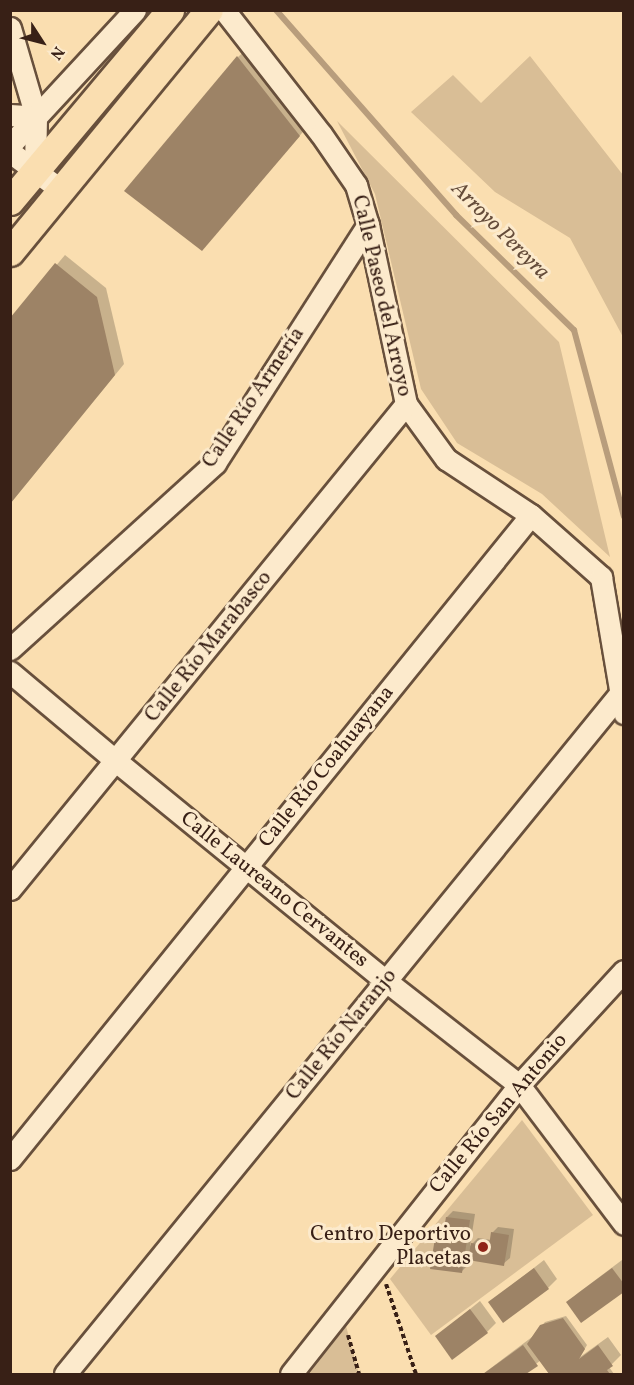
<!DOCTYPE html>
<html>
<head>
<meta charset="utf-8">
<style>
  body { margin:0 }
  #map { position:relative; width:634px; height:1385px; overflow:hidden; background:#fadeb0; font-family:Vollkorn,serif }
  div>[style] { position:absolute }
  .green>* { inset:0; background:#d9be96 }
  .shadow>* { inset:0; background:#0003 }
  .stream>* { height:6px; margin:-3px; padding:0 3px; transform-origin:3px; border-radius:3px; background:#b89d7c }
  .building>* { inset:0; background:#9d8366 }
  .path>* { height:4px; margin-top:-2px; transform-origin:0; background:repeating-linear-gradient(90deg,#382016 0 4.5px,transparent 0 7.5px) }
  .roads { filter:drop-shadow(2px 0 #68503c) drop-shadow(-2px 0 #68503c) drop-shadow(0 2px #68503c) drop-shadow(0 -2px #68503c) }
  .minor>* { height:21px; margin:-10.5px; padding:0 10.5px; transform-origin:10.5px; border-radius:10.5px; background:#fceacc }
  .major>* { height:27px; margin:-13.5px; padding:0 13.5px; transform-origin:13.5px; border-radius:13.5px; background:#fadeb0 }
  .dots>* { width:16px; height:16px; translate:-50% -50%; box-sizing:border-box; border:3px solid #fceacc; border-radius:50% }
  span { translate:-50% -50%; white-space:nowrap; text-align:center; line-height:1.15; -webkit-text-stroke:6px #fceacc; paint-order:stroke }
  .street-label { font-size:21px; color:#382016 }
  .poi-label { font-size:21px; color:#382016 }
  .right { translate:-100% -50%; text-align:right }
  .water-label { font-size:22px; color:#654c3a; font-style:italic }
  .frame { position:absolute; inset:0; border:12px solid #382016; pointer-events:none }
  .north { position:absolute; left:12px; top:12px; width:60px; height:60px; -webkit-text-stroke:4px #fceacc; paint-order:stroke; rotate:126deg; font-size:16px; font-weight:700; line-height:24px; text-align:center; color:#382016 }
  .north::after { content:''; display:block; margin:auto; width:21px; height:27px; background:#382016; clip-path:polygon(50% 0,100% 100%,50% 72%,0 100%) }
</style>
</head>
<body>
<div id="map">
  <div class="green">
    <div style="clip-path:polygon(530px 56px,623px 175px,623px 337px,570px 238px,495px 192px,411px 112px,453px 75px,481px 103px)"></div>
    <div style="clip-path:polygon(337px 121px,559px 342px,610px 557px,542px 494px,457px 443px,421px 389px,375px 194px)"></div>
    <div style="clip-path:polygon(522px 1120px,593px 1215px,431px 1335px,390px 1279px)"></div>
    <div style="clip-path:polygon(346px 1326px,359px 1374px,309px 1374px)"></div>
  </div>
  <div class="shadow">
    <div style="clip-path:polygon(247px 49px,308px 126px,211px 239px,238px 57px)"></div>
    <div style="clip-path:polygon(65px 255px,106px 288px,124px 364px,10px 504px,10px 320px)"></div>
    <div style="clip-path:polygon(453px 1211px,475px 1214px,470px 1246px,478px 1238px,491px 1240px,492px 1233px,498px 1227px,514px 1229px,510px 1258px,503px 1264px,468px 1259px,467px 1266px,461px 1272px,436px 1238px,445px 1233px,447px 1217px)"></div>
    <div style="clip-path:polygon(544px 1260px,557px 1279px,548px 1288px,490px 1302px)"></div>
    <div style="clip-path:polygon(622px 1260px,624px 1290px,568px 1303px,578px 1293px)"></div>
    <div style="clip-path:polygon(480px 1301px,496px 1323px,487px 1332px,437px 1336px)"></div>
    <div style="clip-path:polygon(566px 1316px,587px 1345px,580px 1357px,608px 1337px,621px 1355px,609px 1367px,614px 1374px,558px 1374px,562px 1371px,541px 1360px,523px 1374px,483px 1374px,532px 1337px,545px 1322px)"></div>
  </div>
  <div class="stream">
    <div style="left:276px;top:10px;width:273px;rotate:48.7deg"></div>
    <div style="left:456px;top:215px;width:165px;rotate:44.3deg"></div>
    <div style="left:574px;top:330px;width:193px;rotate:75deg"></div>
  </div>
  <div class="building">
    <div style="clip-path:polygon(237px 56px,300px 136px,202px 251px,124px 191px)"></div>
    <div style="clip-path:polygon(55px 263px,97px 297px,115px 375px,10px 504px,10px 318px)"></div>
    <div style="clip-path:polygon(446px 1217px,470px 1220px,462px 1273px,430px 1269px,435px 1238px,442px 1239px)"></div>
    <div style="clip-path:polygon(491px 1232px,509px 1235px,504px 1266px,468px 1260px,471px 1243px,489px 1246px)"></div>
    <div style="clip-path:polygon(534px 1268px,549px 1289px,503px 1323px,488px 1302px)"></div>
    <div style="clip-path:polygon(612px 1268px,624px 1284px,624px 1292px,581px 1323px,566px 1302px)"></div>
    <div style="clip-path:polygon(470px 1309px,488px 1333px,452px 1360px,435px 1336px)"></div>
    <div style="clip-path:polygon(563px 1318px,585px 1349px,579px 1359px,598px 1345px,613px 1366px,607px 1370px,610px 1374px,549px 1374px,527px 1344px,540px 1325px)"></div>
    <div style="clip-path:polygon(523px 1345px,538px 1366px,526px 1374px,483px 1374px)"></div>
  </div>
  <div class="path">
    <div style="left:386px;top:1284px;width:95px;rotate:71.6deg"></div>
    <div style="left:348px;top:1335px;width:41px;rotate:74.2deg"></div>
  </div>
  <div class="roads">
    <div class="minor">
      <div style="left:224px;top:10px;width:157px;rotate:52deg"></div>
      <div style="left:321px;top:134px;width:62px;rotate:55.5deg"></div>
      <div style="left:356px;top:185px;width:42px;rotate:73.3deg"></div>
      <div style="left:368px;top:225px;width:183px;rotate:78deg"></div>
      <div style="left:406px;top:404px;width:68px;rotate:54deg"></div>
      <div style="left:446px;top:459px;width:102px;rotate:33.4deg"></div>
      <div style="left:531px;top:515px;width:94px;rotate:41.5deg"></div>
      <div style="left:601px;top:577px;width:138px;rotate:80.4deg"></div>
      <div style="left:10px;top:28px;width:93px;rotate:73.7deg"></div>
      <div style="left:36px;top:117px;width:53px;rotate:91.1deg"></div>
      <div style="left:10px;top:115px;width:26px;rotate:4deg"></div>
      <div style="left:10px;top:145px;width:184px;rotate:-47.2deg"></div>
      <div style="left:10px;top:152px;width:64px;rotate:36.7deg"></div>
      <div style="left:10px;top:649px;width:277px;rotate:-42.2deg"></div>
      <div style="left:215px;top:463px;width:283px;rotate:-57.3deg"></div>
      <div style="left:10px;top:672px;width:138px;rotate:40deg"></div>
      <div style="left:116px;top:761px;width:348px;rotate:39.2deg"></div>
      <div style="left:386px;top:981px;width:169px;rotate:38deg"></div>
      <div style="left:519px;top:1085px;width:174px;rotate:52.9deg"></div>
      <div style="left:10px;top:889px;width:626px;rotate:-50.77deg"></div>
      <div style="left:10px;top:1159px;width:828px;rotate:-51.03deg"></div>
      <div style="left:65px;top:1374px;width:876px;rotate:-50.79deg"></div>
      <div style="left:291px;top:1374px;width:368px;rotate:-51.7deg"></div>
      <div style="left:519px;top:1085px;width:155px;rotate:-47.4deg"></div>
    </div>
    <div class="major">
      <div style="left:10px;top:201px;width:249px;rotate:-50deg"></div>
      <div style="left:10px;top:252px;width:313px;rotate:-50.6deg"></div>
    </div>
  </div>
  <div class="dots">
    <div style="left:483px;top:1247px;background:#8f2418"></div>
  </div>
  <div class="street-label">
    <span style="left:381px;top:296px;rotate:77deg">Calle Paseo del Arroyo</span>
    <span style="left:254px;top:398px;rotate:-56deg">Calle Río Armería</span>
    <span style="left:209px;top:647px;rotate:-51deg">Calle Río Marabasco</span>
    <span style="left:327px;top:767px;rotate:-51deg">Calle Río Coahuayana</span>
    <span style="left:274px;top:890px;rotate:39deg">Calle Laureano Cervantes</span>
    <span style="left:342px;top:1035px;rotate:-51deg">Calle Río Naranjo</span>
    <span style="left:499px;top:1114px;rotate:-50deg">Calle Río San Antonio</span>
  </div>
  <div class="poi-label">
    <span class="right" style="left:471px;top:1247px">Centro Deportivo<br>Placetas</span>
  </div>
  <div class="water-label">
    <span style="left:500px;top:231px;rotate:45deg">Arroyo Pereyra</span>
  </div>
  <div class="frame"></div>
  <div class="north">N</div>
</div>
</body>
</html>
